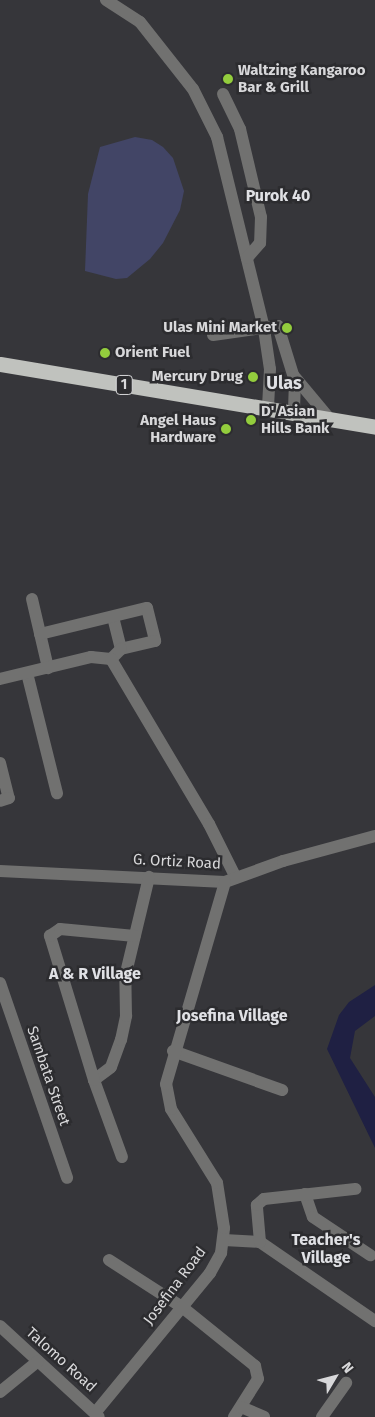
<!DOCTYPE html>
<html>
<head>
<meta charset="utf-8">
<style>
  body { margin:0 }
  #map { position:relative; width:375px; height:1417px; overflow:hidden; background:#36363a; font-family:"Fira Sans",sans-serif }
  div>[style] { position:absolute }
  .green>* { inset:0; background:#424566 }
  .water>* { inset:0; background:#1f2043 }
  .minor>* { height:12px; margin:-6px; padding:0 6px; transform-origin:6px; border-radius:6px; background:#717170 }
  .highway>* { height:15px; margin:-7.5px; padding:0 7.5px; transform-origin:7.5px; border-radius:7.5px; background:#c0c2be }
  .dots>* { width:14px; height:14px; translate:-50% -50%; box-sizing:border-box; border:2px solid #2c2c2f; border-radius:50% }
  span { translate:-50% -50%; white-space:nowrap; text-align:center; line-height:1.15; -webkit-text-stroke:5px #2c2c2f; paint-order:stroke }
  .shield-label span { padding:1px 4px; background:#2c2c2f; border:1px solid; border-radius:4px; -webkit-text-stroke-width:0 }
  .shield-label { font-size:14px; color:#d8d8da; font-weight:700 }
  .poi-label { font-size:15px; color:#d8d8da; font-weight:700 }
  .left { translate:0 -50%; text-align:left }
  .right { translate:-100% -50%; text-align:right }
  .street-label { font-size:15px; color:#d8d8da }
  .neighbourhood-label { font-size:16px; color:#e0e1e5; font-weight:700 }
  .quarter-label { font-size:18px; color:#e0e1e5; font-weight:700 }
  .north { position:absolute; left:310px; top:1352px; width:50px; height:50px; -webkit-text-stroke:4px #2c2c2f; paint-order:stroke; rotate:53deg; font-size:14px; font-weight:700; line-height:20px; text-align:center; color:#d8d8da }
  .north::after { content:''; display:block; margin:auto; width:18px; height:22px; background:#d8d8da; clip-path:polygon(50% 0,100% 100%,50% 72%,0 100%) }
</style>
</head>
<body>
<div id="map">
  <div class="green">
    <div style="clip-path:polygon(135px 137px,152px 140px,163px 147px,173px 158px,184px 191px,180px 210px,163px 243px,150px 259px,127px 278px,116px 279px,85px 271px,88px 194px,100px 147px)"></div>
  </div>
  <div class="water">
    <div style="clip-path:polygon(375px 985px,375px 1016px,355px 1031px,350px 1058px,375px 1097px,375px 1148px,327px 1049px,339px 1015px,349px 1002px)"></div>
  </div>
  <div class="minor">
    <div style="left:106px;top:0;width:40px;rotate:32.9deg"></div>
    <div style="left:140px;top:22px;width:85px;rotate:51.7deg"></div>
    <div style="left:193px;top:89px;width:54px;rotate:63.4deg"></div>
    <div style="left:217px;top:137px;width:198px;rotate:76.2deg"></div>
    <div style="left:264px;top:329px;width:40px;rotate:81.5deg"></div>
    <div style="left:270px;top:369px;width:38px;rotate:93deg"></div>
    <div style="left:223px;top:94px;width:39px;rotate:64deg"></div>
    <div style="left:240px;top:129px;width:90px;rotate:76.6deg"></div>
    <div style="left:261px;top:217px;width:26px;rotate:92deg"></div>
    <div style="left:260px;top:243px;width:20px;rotate:131deg"></div>
    <div style="left:213px;top:335px;width:66px;rotate:-7.9deg"></div>
    <div style="left:278px;top:326px;width:58px;rotate:72.8deg"></div>
    <div style="left:295px;top:381px;width:31px;rotate:92deg"></div>
    <div style="left:294px;top:376px;width:55px;rotate:50.2deg"></div>
    <div style="left:32px;top:599px;width:71px;rotate:76.9deg"></div>
    <div style="left:113px;top:617px;width:33px;rotate:76deg"></div>
    <div style="left:40px;top:634px;width:110px;rotate:-13.7deg"></div>
    <div style="left:147px;top:608px;width:34px;rotate:76deg"></div>
    <div style="left:155px;top:641px;width:35px;rotate:167deg"></div>
    <div style="left:121px;top:649px;width:14px;rotate:135deg"></div>
    <div style="left:27px;top:673px;width:124px;rotate:76deg"></div>
    <div style="left:0;top:679px;width:94px;rotate:-13.6deg"></div>
    <div style="left:91px;top:657px;width:20px;rotate:6deg"></div>
    <div style="left:111px;top:659px;width:192px;rotate:59.3deg"></div>
    <div style="left:209px;top:824px;width:60px;rotate:63.4deg"></div>
    <div style="left:0;top:763px;width:36px;rotate:76deg"></div>
    <div style="left:9px;top:798px;width:9px;rotate:162deg"></div>
    <div style="left:0;top:871px;width:225px;rotate:2.8deg"></div>
    <div style="left:225px;top:882px;width:62px;rotate:-19.9deg"></div>
    <div style="left:283px;top:861px;width:95px;rotate:-15.2deg"></div>
    <div style="left:0;top:983px;width:206px;rotate:71deg"></div>
    <div style="left:173px;top:1051px;width:116px;rotate:19.7deg"></div>
    <div style="left:94px;top:1080px;width:21px;rotate:-37deg"></div>
    <div style="left:111px;top:1067px;width:29px;rotate:-70deg"></div>
    <div style="left:121px;top:1040px;width:25px;rotate:-78deg"></div>
    <div style="left:126px;top:1016px;width:39px;rotate:-91deg"></div>
    <div style="left:125px;top:977px;width:103px;rotate:-76.5deg"></div>
    <div style="left:122px;top:1157px;width:82px;rotate:-110deg"></div>
    <div style="left:94px;top:1080px;width:151px;rotate:-107deg"></div>
    <div style="left:50px;top:936px;width:12px;rotate:-35deg"></div>
    <div style="left:60px;top:929px;width:75px;rotate:5.3deg"></div>
    <div style="left:305px;top:1194px;width:24px;rotate:71deg"></div>
    <div style="left:313px;top:1217px;width:69px;rotate:33.7deg"></div>
    <div style="left:224px;top:1240px;width:36px;rotate:3deg"></div>
    <div style="left:260px;top:1242px;width:140px;rotate:34.5deg"></div>
    <div style="left:260px;top:1242px;width:37px;rotate:-95deg"></div>
    <div style="left:257px;top:1205px;width:9px;rotate:-41deg"></div>
    <div style="left:264px;top:1199px;width:92px;rotate:-6.3deg"></div>
    <div style="left:109px;top:1260px;width:87px;rotate:32.8deg"></div>
    <div style="left:182px;top:1307px;width:94px;rotate:38.9deg"></div>
    <div style="left:255px;top:1366px;width:13px;rotate:77deg"></div>
    <div style="left:258px;top:1379px;width:45px;rotate:122.3deg"></div>
    <div style="left:0;top:1326px;width:134px;rotate:42.6deg"></div>
    <div style="left:0;top:1392px;width:49px;rotate:-39.2deg"></div>
    <div style="left:241px;top:1407px;width:25px;rotate:23deg"></div>
    <div style="left:95px;top:1413px;width:181px;rotate:-50.6deg"></div>
    <div style="left:210px;top:1273px;width:23px;rotate:-61deg"></div>
    <div style="left:221px;top:1253px;width:25px;rotate:-83deg"></div>
    <div style="left:224px;top:1228px;width:46px;rotate:-98.8deg"></div>
    <div style="left:217px;top:1183px;width:87px;rotate:-121.9deg"></div>
    <div style="left:171px;top:1109px;width:25px;rotate:-101deg"></div>
    <div style="left:166px;top:1084px;width:210px;rotate:-73.7deg"></div>
    <div style="left:322px;top:1417px;width:42px;rotate:-54.8deg"></div>
  </div>
  <div class="highway">
    <div style="left:0;top:364px;width:380px;rotate:9.5deg"></div>
  </div>
  <div class="dots">
    <div style="left:228px;top:79px;background:#93cd3d"></div>
    <div style="left:287px;top:328px;background:#93cd3d"></div>
    <div style="left:105px;top:353px;background:#93cd3d"></div>
    <div style="left:253px;top:377px;background:#93cd3d"></div>
    <div style="left:251px;top:420px;background:#93cd3d"></div>
    <div style="left:226px;top:429px;background:#93cd3d"></div>
  </div>
  <div class="shield-label">
    <span style="left:124px;top:385px">1</span>
  </div>
  <div class="poi-label">
    <span class="left" style="left:238px;top:79px">Waltzing Kangaroo<br>Bar &amp; Grill</span>
    <span class="right" style="left:277px;top:328px">Ulas Mini Market</span>
    <span class="left" style="left:115px;top:353px">Orient Fuel</span>
    <span class="right" style="left:243px;top:377px">Mercury Drug</span>
    <span class="left" style="left:261px;top:420px">D' Asian<br>Hills Bank</span>
    <span class="right" style="left:216px;top:429px">Angel Haus<br>Hardware</span>
  </div>
  <div class="street-label">
    <span style="left:177px;top:862px;rotate:3deg">G. Ortiz Road</span>
    <span style="left:48px;top:1076px;rotate:71deg">Sambata Street</span>
    <span style="left:175px;top:1286px;rotate:-53deg">Josefina Road</span>
    <span style="left:61px;top:1360px;rotate:42deg">Talomo Road</span>
  </div>
  <div class="neighbourhood-label">
    <span style="left:278px;top:196px">Purok 40</span>
    <span style="left:95px;top:974px">A &amp; R Village</span>
    <span style="left:232px;top:1016px">Josefina Village</span>
    <span style="left:326px;top:1249px">Teacher's<br>Village</span>
  </div>
  <div class="quarter-label">
    <span style="left:284px;top:383px">Ulas</span>
  </div>
  <div class="north">N</div>
</div>
</body>
</html>
